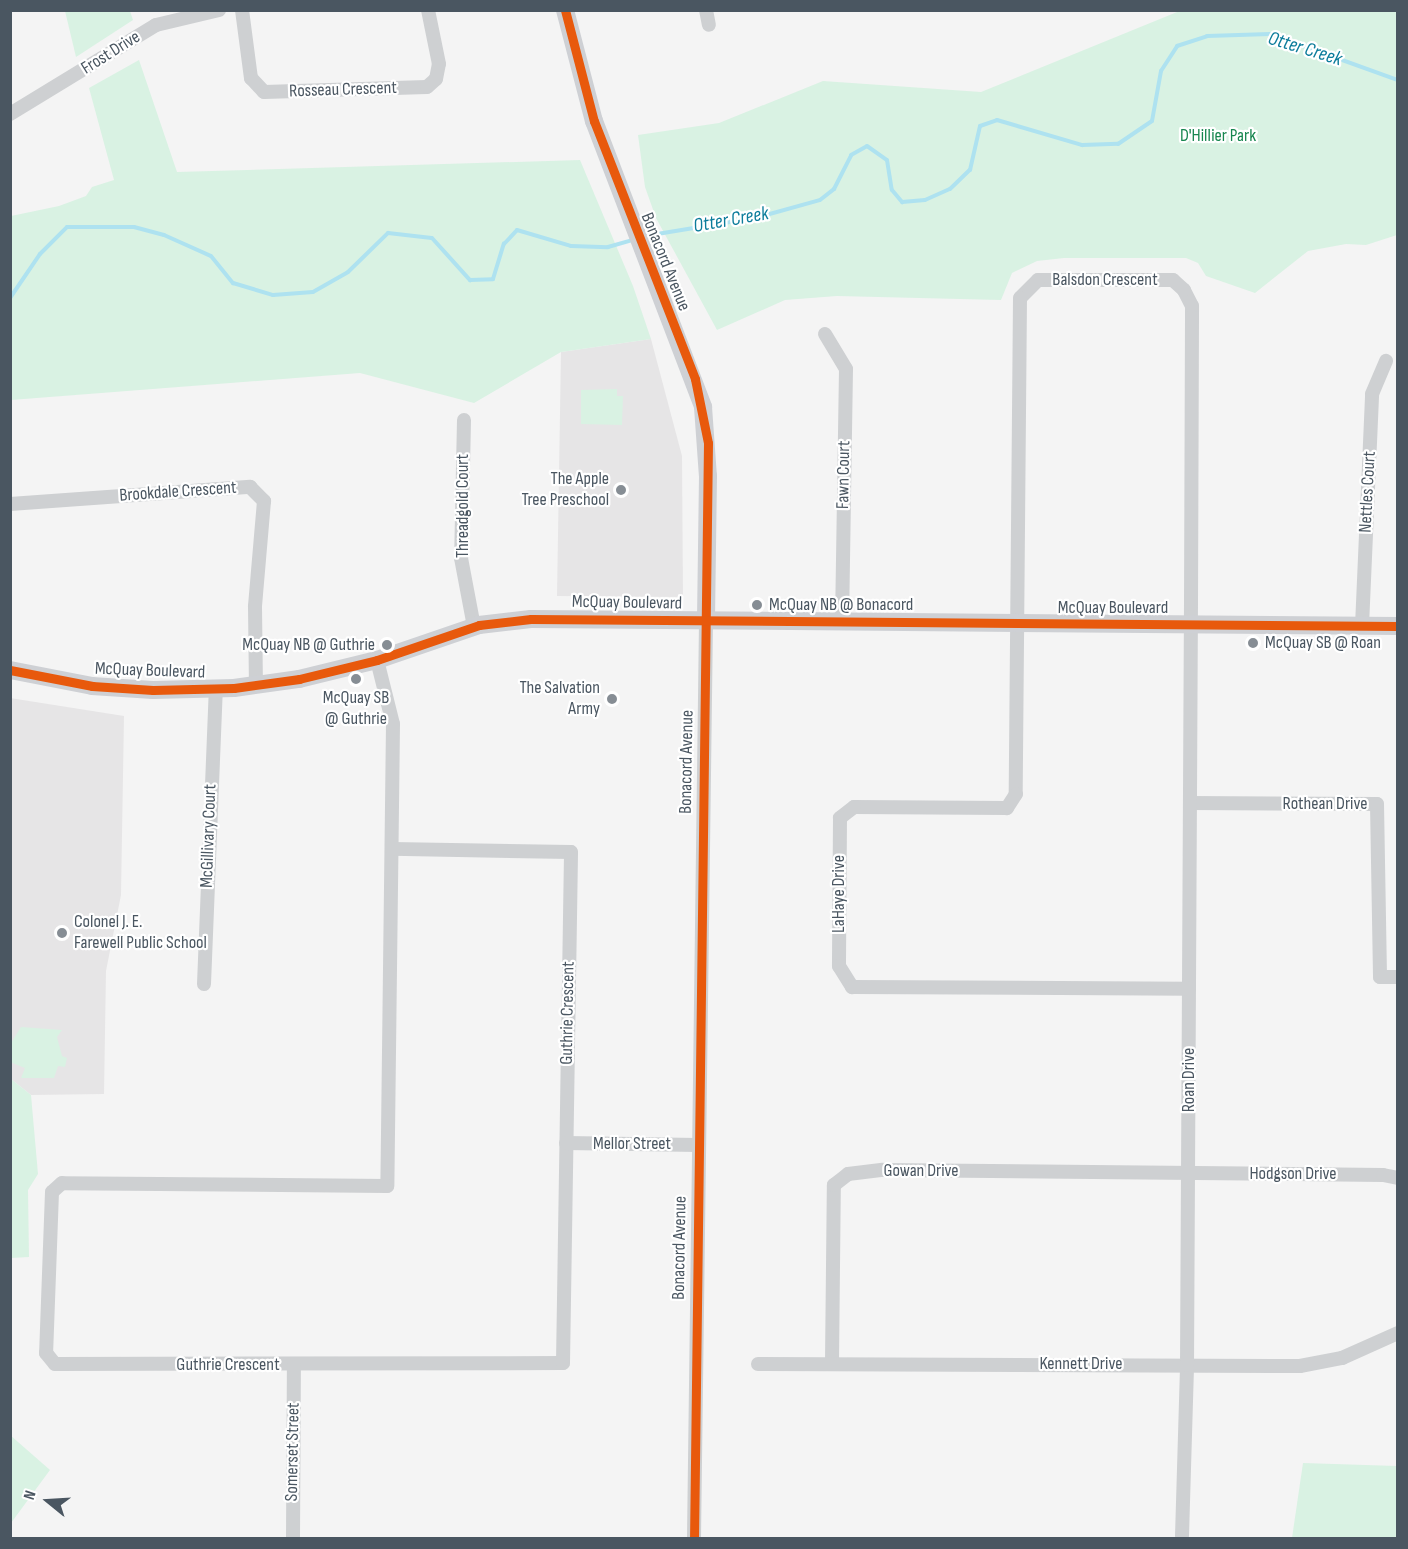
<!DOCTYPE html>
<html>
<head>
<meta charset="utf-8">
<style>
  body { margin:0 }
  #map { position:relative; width:1408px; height:1549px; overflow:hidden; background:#f4f4f4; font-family:"Sofia Sans Condensed",sans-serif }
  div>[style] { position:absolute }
  .education>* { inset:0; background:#e6e5e6 }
  .green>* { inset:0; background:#d9f2e3 }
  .stream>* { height:4px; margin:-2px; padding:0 2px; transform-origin:2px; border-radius:2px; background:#aee2f0 }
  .street>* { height:14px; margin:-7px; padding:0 7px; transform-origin:7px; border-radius:7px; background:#ced0d2 }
  .secondary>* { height:18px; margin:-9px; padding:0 9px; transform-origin:9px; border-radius:9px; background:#ced0d4 }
  .cycleway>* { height:9px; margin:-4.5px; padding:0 4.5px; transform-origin:4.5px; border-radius:4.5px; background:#e8590c }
  .dots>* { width:16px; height:16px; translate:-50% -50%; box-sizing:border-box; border:3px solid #fff; border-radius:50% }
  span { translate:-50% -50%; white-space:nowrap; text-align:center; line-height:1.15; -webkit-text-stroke:4.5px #fff; paint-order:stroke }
  .street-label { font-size:18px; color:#4a5661 }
  .park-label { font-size:18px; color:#17864f }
  .poi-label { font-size:18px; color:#4a5661 }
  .right { translate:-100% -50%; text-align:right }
  .left { translate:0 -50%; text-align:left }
  .water-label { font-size:20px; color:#0c7c9b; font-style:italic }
  .frame { position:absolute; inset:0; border:12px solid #4a5661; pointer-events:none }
  .north { position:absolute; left:18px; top:1471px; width:60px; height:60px; -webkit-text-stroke:4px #fff; paint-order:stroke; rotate:288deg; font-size:16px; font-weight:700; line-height:24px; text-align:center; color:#4a5661 }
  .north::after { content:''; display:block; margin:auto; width:21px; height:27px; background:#4a5661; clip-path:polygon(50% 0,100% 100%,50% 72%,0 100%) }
</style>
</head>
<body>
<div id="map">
  <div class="education">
    <div style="clip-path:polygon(651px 339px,682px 456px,683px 597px,557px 596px,561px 352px)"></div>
    <div style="clip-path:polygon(10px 698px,124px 716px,121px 895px,106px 971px,104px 1094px,31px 1095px,11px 1079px)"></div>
  </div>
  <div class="green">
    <div style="clip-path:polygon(1182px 10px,1397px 11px,1397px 235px,1366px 245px,1346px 244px,1308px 251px,1255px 293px,1206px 276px,1198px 263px,1186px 258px,1064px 258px,1037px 261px,1012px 273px,1001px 300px,837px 296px,785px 300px,717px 330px,656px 218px,645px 187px,638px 135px,719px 123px,823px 81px,981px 92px)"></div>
    <div style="clip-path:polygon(65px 11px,130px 11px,133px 20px,76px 57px)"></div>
    <div style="clip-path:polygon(139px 60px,177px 172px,580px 160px,633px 286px,651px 339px,561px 352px,474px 403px,360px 373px,11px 400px,11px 216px,59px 206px,86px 196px,92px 187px,114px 180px,89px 88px)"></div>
    <div style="clip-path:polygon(617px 389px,617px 396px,623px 396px,622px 425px,581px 424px,581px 390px)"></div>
    <div style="clip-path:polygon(21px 1027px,62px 1030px,57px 1037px,62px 1056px,67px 1058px,65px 1067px,58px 1066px,54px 1078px,21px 1078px,25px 1068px,10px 1062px,11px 1043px)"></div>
    <div style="clip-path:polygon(11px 1079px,31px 1095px,38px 1174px,28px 1190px,29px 1257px,11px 1258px)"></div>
    <div style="clip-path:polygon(10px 1435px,50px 1470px,11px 1523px,10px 1523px)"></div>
    <div style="clip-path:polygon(1303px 1463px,1397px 1466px,1397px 1538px,1292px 1538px)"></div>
  </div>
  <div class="stream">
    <div style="left:645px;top:236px;width:111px;rotate:-9.3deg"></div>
    <div style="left:755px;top:218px;width:67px;rotate:-15.5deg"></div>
    <div style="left:820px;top:200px;width:18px;rotate:-38deg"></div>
    <div style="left:834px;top:189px;width:38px;rotate:-63deg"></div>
    <div style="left:851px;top:155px;width:18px;rotate:-29deg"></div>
    <div style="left:867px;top:146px;width:24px;rotate:35deg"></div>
    <div style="left:887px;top:160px;width:30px;rotate:81deg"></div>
    <div style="left:892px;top:190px;width:16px;rotate:50deg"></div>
    <div style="left:902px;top:202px;width:23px;rotate:-5deg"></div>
    <div style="left:925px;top:200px;width:27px;rotate:-24deg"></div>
    <div style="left:950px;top:189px;width:28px;rotate:-44deg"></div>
    <div style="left:970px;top:170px;width:45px;rotate:-77.2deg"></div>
    <div style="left:980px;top:126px;width:18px;rotate:-19deg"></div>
    <div style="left:997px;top:120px;width:89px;rotate:16.4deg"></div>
    <div style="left:1082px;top:145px;width:36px;rotate:-2deg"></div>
    <div style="left:1118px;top:144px;width:41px;rotate:-34.1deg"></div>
    <div style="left:1152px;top:121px;width:51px;rotate:-79.8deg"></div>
    <div style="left:1161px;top:71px;width:30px;rotate:-57deg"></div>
    <div style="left:1177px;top:46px;width:32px;rotate:-18deg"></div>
    <div style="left:1207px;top:36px;width:63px;rotate:-1.8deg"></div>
    <div style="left:1270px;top:34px;width:136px;rotate:19.8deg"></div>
    <div style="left:10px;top:298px;width:53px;rotate:-55.7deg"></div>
    <div style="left:40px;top:254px;width:38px;rotate:-45deg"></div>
    <div style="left:67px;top:227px;width:67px"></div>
    <div style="left:134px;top:227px;width:31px;rotate:15deg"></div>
    <div style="left:164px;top:235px;width:51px;rotate:24.1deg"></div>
    <div style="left:211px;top:256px;width:35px;rotate:51deg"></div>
    <div style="left:233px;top:283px;width:42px;rotate:16.7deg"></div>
    <div style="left:273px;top:295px;width:40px;rotate:-4.3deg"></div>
    <div style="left:313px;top:292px;width:40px;rotate:-29.7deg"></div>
    <div style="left:348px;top:272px;width:56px;rotate:-44.3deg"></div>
    <div style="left:388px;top:233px;width:44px;rotate:6.5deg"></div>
    <div style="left:432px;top:238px;width:57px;rotate:47.9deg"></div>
    <div style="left:470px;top:280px;width:23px;rotate:-2deg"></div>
    <div style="left:493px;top:279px;width:37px;rotate:-73deg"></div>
    <div style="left:504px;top:244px;width:19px;rotate:-47deg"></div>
    <div style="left:517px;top:230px;width:56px;rotate:16.5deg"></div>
    <div style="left:571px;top:246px;width:37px;rotate:2deg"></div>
    <div style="left:608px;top:247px;width:25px;rotate:-16deg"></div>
  </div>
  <div class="street">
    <div style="left:242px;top:10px;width:69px;rotate:82.5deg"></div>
    <div style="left:251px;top:78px;width:19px;rotate:47deg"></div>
    <div style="left:264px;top:92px;width:163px;rotate:-1.8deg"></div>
    <div style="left:427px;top:87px;width:12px;rotate:-42deg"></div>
    <div style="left:436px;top:79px;width:15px;rotate:-79deg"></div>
    <div style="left:439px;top:64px;width:55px;rotate:-101.5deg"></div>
    <div style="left:706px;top:10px;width:15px;rotate:79deg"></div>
    <div style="left:10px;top:114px;width:171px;rotate:-31.4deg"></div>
    <div style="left:156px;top:25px;width:65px;rotate:-13.4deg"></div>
    <div style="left:825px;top:334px;width:41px;rotate:59deg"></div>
    <div style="left:846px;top:369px;width:253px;rotate:90.9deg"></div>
    <div style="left:464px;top:420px;width:138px;rotate:91.2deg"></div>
    <div style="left:461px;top:558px;width:70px;rotate:79.3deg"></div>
    <div style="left:10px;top:504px;width:241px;rotate:-4.1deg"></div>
    <div style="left:250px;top:487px;width:20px;rotate:45deg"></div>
    <div style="left:264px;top:501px;width:106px;rotate:94.9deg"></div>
    <div style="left:255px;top:607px;width:78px;rotate:89.3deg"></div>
    <div style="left:1362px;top:626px;width:232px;rotate:-87.5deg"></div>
    <div style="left:1372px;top:394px;width:36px;rotate:-67deg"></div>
    <div style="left:377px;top:660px;width:66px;rotate:76deg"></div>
    <div style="left:393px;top:724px;width:462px;rotate:90.7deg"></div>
    <div style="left:387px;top:1186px;width:325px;rotate:-179.5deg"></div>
    <div style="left:62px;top:1183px;width:13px;rotate:138deg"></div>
    <div style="left:52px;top:1192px;width:161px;rotate:92.1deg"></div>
    <div style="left:46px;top:1353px;width:14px;rotate:51deg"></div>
    <div style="left:55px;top:1364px;width:508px;rotate:-0.11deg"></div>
    <div style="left:563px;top:1363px;width:511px;rotate:-89.1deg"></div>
    <div style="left:571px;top:852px;width:179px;rotate:-179deg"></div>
    <div style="left:1190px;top:803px;width:187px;rotate:0.3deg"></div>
    <div style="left:1377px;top:804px;width:173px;rotate:89deg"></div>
    <div style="left:1380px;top:977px;width:18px"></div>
    <div style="left:204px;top:984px;width:295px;rotate:-87.7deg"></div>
    <div style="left:566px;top:1143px;width:132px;rotate:0.9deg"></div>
    <div style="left:832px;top:1362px;width:177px;rotate:-89.4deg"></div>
    <div style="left:834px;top:1185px;width:18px;rotate:-38deg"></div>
    <div style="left:848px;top:1174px;width:35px;rotate:-7deg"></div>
    <div style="left:883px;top:1170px;width:500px;rotate:0.57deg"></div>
    <div style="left:1383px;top:1175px;width:15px;rotate:11deg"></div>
    <div style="left:758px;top:1364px;width:542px;rotate:0.21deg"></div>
    <div style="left:1300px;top:1366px;width:43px;rotate:-10.8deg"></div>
    <div style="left:1342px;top:1358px;width:61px;rotate:-24.1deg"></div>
    <div style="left:1182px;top:1536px;width:171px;rotate:-88.3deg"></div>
    <div style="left:1187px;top:1365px;width:761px;rotate:-89.7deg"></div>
    <div style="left:1191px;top:604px;width:298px;rotate:-89.8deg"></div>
    <div style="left:1192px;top:306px;width:18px;rotate:-117deg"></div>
    <div style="left:1184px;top:290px;width:15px;rotate:-138deg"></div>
    <div style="left:1173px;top:280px;width:135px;rotate:180deg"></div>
    <div style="left:1038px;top:280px;width:25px;rotate:135deg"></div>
    <div style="left:1020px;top:298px;width:496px;rotate:90.5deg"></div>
    <div style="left:1016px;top:794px;width:17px;rotate:123deg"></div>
    <div style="left:1007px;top:808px;width:153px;rotate:-179.6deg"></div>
    <div style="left:854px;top:807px;width:18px;rotate:142deg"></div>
    <div style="left:840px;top:818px;width:148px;rotate:90.4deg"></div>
    <div style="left:839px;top:966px;width:25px;rotate:58deg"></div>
    <div style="left:852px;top:987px;width:337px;rotate:0.3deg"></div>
    <div style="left:293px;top:1538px;width:173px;rotate:-89.7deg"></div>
    <div style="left:694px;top:1538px;width:917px;rotate:-89.25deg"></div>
  </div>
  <div class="secondary">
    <div style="left:565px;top:10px;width:115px;rotate:75.4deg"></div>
    <div style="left:594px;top:121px;width:306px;rotate:69.1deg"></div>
    <div style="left:703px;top:407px;width:69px;rotate:85.9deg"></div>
    <div style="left:708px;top:476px;width:145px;rotate:90.8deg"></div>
    <div style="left:10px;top:670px;width:84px;rotate:11deg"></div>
    <div style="left:92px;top:686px;width:61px;rotate:3.8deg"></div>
    <div style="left:153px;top:690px;width:81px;rotate:-1.4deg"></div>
    <div style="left:234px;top:688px;width:66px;rotate:-7.9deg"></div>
    <div style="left:299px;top:679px;width:80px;rotate:-13.7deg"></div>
    <div style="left:377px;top:660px;width:108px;rotate:-18.9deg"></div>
    <div style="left:479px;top:625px;width:52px;rotate:-6.6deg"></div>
    <div style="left:531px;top:619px;width:867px;rotate:0.46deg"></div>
  </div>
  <div class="cycleway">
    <div style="left:565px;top:10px;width:115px;rotate:75.4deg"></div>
    <div style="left:594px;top:121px;width:277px;rotate:68.6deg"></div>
    <div style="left:695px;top:379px;width:65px;rotate:78.5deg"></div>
    <div style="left:708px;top:443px;width:1095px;rotate:90.73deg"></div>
    <div style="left:10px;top:670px;width:84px;rotate:11deg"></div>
    <div style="left:92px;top:686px;width:61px;rotate:3.8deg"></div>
    <div style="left:153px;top:690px;width:81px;rotate:-1.4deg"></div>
    <div style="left:234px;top:688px;width:66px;rotate:-7.9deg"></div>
    <div style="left:299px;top:679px;width:80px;rotate:-13.7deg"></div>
    <div style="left:377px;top:660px;width:108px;rotate:-18.9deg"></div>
    <div style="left:479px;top:625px;width:52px;rotate:-6.6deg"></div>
    <div style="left:531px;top:619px;width:867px;rotate:0.46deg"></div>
  </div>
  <div class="dots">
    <div style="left:621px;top:490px;background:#868d94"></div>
    <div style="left:757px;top:605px;background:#868d94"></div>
    <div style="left:1253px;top:643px;background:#868d94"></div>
    <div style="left:387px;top:645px;background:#868d94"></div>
    <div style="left:356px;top:679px;background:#868d94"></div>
    <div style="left:612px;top:699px;background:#868d94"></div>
    <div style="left:62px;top:933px;background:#868d94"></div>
  </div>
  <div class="street-label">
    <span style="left:111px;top:53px;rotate:-32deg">Frost Drive</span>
    <span style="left:343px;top:90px;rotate:-2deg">Rosseau Crescent</span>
    <span style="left:665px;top:262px;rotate:68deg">Bonacord Avenue</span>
    <span style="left:1105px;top:280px">Balsdon Crescent</span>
    <span style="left:844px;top:475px;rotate:-89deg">Fawn Court</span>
    <span style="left:178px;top:492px;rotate:-4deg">Brookdale Crescent</span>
    <span style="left:1368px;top:492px;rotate:-87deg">Nettles Court</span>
    <span style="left:463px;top:506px;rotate:-90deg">Threadgold Court</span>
    <span style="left:627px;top:603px;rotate:1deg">McQuay Boulevard</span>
    <span style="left:1113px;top:608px">McQuay Boulevard</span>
    <span style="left:150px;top:671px;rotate:2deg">McQuay Boulevard</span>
    <span style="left:687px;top:762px;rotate:-89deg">Bonacord Avenue</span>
    <span style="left:1325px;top:804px">Rothean Drive</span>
    <span style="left:209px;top:836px;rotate:-88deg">McGillivary Court</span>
    <span style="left:839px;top:894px;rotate:-90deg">LaHaye Drive</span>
    <span style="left:568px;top:1013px;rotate:-89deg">Guthrie Crescent</span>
    <span style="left:1189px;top:1080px;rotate:-90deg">Roan Drive</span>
    <span style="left:632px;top:1144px">Mellor Street</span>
    <span style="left:921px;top:1171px">Gowan Drive</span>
    <span style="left:1293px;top:1174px">Hodgson Drive</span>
    <span style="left:680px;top:1248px;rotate:-89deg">Bonacord Avenue</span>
    <span style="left:1081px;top:1364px">Kennett Drive</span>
    <span style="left:228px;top:1365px">Guthrie Crescent</span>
    <span style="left:293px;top:1452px;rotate:-89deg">Somerset Street</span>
  </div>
  <div class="park-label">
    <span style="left:1218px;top:136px">D'Hillier Park</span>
  </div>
  <div class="poi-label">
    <span class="right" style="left:609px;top:490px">The Apple<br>Tree Preschool</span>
    <span class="left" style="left:769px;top:605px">McQuay NB @ Bonacord</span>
    <span class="left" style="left:1265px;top:643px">McQuay SB @ Roan</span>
    <span class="right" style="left:375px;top:645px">McQuay NB @ Guthrie</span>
    <span class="right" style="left:600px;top:699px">The Salvation<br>Army</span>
    <span style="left:356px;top:709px">McQuay SB<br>@ Guthrie</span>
    <span class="left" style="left:74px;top:933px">Colonel J. E.<br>Farewell Public School</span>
  </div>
  <div class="water-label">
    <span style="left:1305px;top:49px;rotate:17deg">Otter Creek</span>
    <span style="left:731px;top:220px;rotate:-10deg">Otter Creek</span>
  </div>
  <div class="frame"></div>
  <div class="north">N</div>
</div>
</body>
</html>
